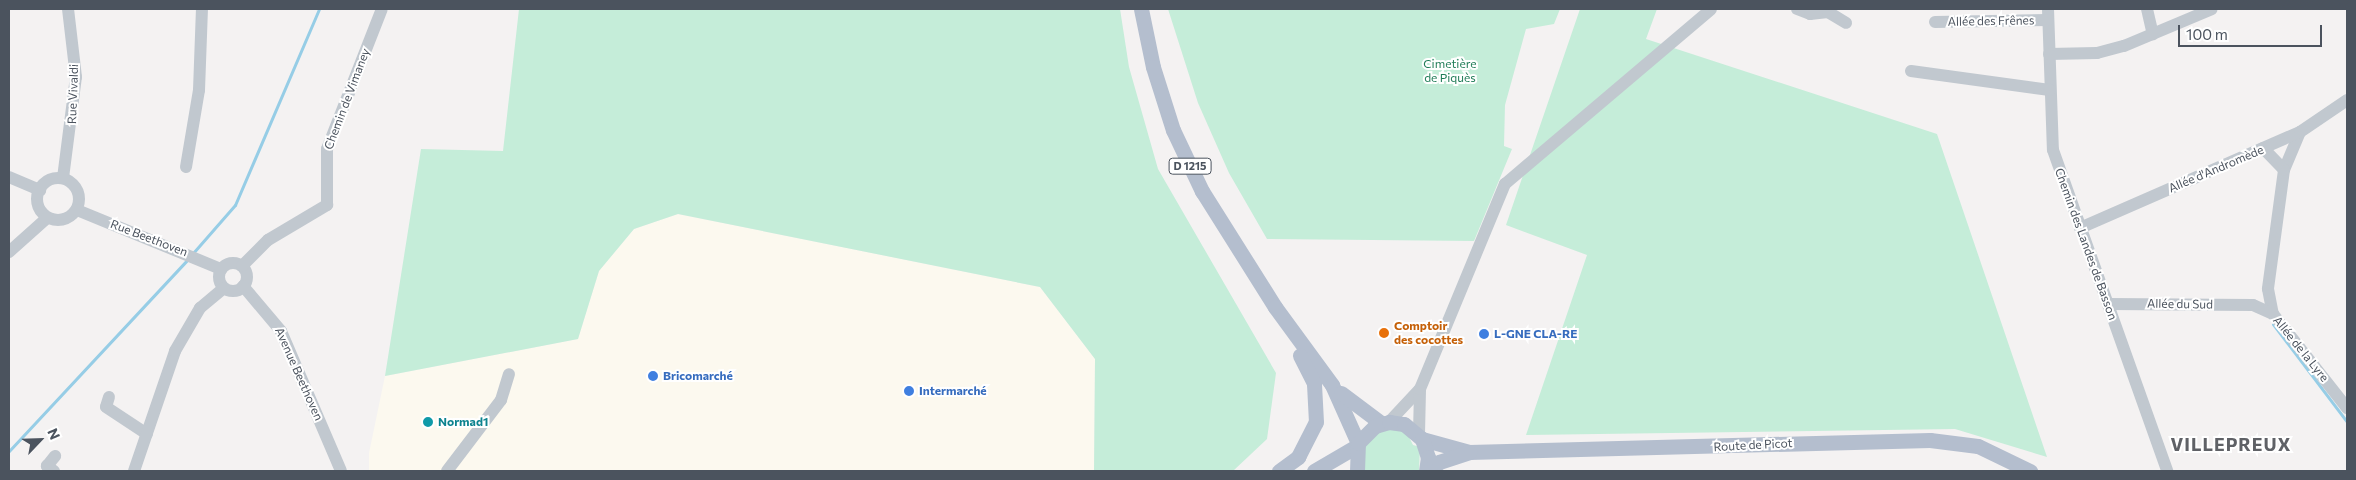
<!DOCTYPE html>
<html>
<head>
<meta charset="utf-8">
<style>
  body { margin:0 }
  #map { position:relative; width:2356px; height:480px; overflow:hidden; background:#f4f2f2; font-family:Commissioner,sans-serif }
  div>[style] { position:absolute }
  .commercial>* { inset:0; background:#fcf9ef }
  .green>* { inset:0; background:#c5edd9 }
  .stream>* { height:3px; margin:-1.5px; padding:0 1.5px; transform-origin:1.5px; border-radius:1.5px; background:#96cde6 }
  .minor>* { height:12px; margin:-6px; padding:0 6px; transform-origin:6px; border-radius:6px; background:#c1c8cf }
  .minor>.ring { margin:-6px; padding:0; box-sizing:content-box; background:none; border:12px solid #c1c8cf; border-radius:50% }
  .major>* { height:15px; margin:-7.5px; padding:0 7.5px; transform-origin:7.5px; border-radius:7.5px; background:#b4bece }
  .dots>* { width:14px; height:14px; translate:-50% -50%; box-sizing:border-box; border:2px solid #fff; border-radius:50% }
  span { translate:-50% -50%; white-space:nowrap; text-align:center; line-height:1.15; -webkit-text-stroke:4px #fff; paint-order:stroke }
  .shield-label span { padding:1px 4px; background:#fff; border:1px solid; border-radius:4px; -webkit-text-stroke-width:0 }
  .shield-label { font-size:11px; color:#4b535e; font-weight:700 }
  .street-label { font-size:12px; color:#4b535e }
  .park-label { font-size:12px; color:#207c57 }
  .food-label { font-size:12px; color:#c56008; font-weight:700 }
  .left { translate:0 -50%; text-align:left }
  .shop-label { font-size:12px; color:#366cbe; font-weight:700 }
  .culture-label { font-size:12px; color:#0d838f; font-weight:700 }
  .district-label { font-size:18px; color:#5f6166; font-weight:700; letter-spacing:1px }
  .frame { position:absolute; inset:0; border:10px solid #4b535e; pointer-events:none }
  .north { position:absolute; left:15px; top:415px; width:50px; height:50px; -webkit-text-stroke:4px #fff; paint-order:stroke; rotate:66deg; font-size:14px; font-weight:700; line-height:20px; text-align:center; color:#4b535e }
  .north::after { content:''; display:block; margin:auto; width:18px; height:22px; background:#4b535e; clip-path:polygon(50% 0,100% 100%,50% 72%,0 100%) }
  .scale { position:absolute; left:2178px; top:25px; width:144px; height:22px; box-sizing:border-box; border:2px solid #4b535e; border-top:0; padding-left:6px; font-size:15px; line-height:18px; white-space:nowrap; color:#4b535e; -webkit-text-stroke:4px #fff; paint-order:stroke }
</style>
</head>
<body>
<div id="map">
  <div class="commercial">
    <div style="clip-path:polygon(678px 214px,1040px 287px,1095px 359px,1094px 471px,369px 471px,369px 453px,385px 376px,578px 339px,599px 271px,634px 229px)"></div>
  </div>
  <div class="green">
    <div style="clip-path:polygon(519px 9px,1120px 9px,1129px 67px,1158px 169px,1276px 373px,1267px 439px,1233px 471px,1094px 471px,1095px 359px,1040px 287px,678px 214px,634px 229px,599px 271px,578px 339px,385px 376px,421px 149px,503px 151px)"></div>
    <div style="clip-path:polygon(1168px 9px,1560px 9px,1554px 24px,1526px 29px,1505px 105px,1504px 146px,1512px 149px,1474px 241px,1267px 239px,1229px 173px,1198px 103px)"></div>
    <div style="clip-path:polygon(1580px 9px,1657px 9px,1646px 39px,1937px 134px,2047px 457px,1955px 429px,1526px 435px,1587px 255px,1506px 225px)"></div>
    <div style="clip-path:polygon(1390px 427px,1406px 431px,1413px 445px,1420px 447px,1419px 471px,1364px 471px,1361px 451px,1372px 434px)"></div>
  </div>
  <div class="stream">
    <div style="left:193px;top:253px;width:64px;rotate:-48.8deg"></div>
    <div style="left:235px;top:205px;width:213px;rotate:-66.8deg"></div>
    <div style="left:2273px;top:324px;width:123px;rotate:52.9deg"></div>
    <div style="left:9px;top:451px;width:261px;rotate:-47deg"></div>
  </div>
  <div class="minor">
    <div style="left:1797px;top:9px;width:14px;rotate:21deg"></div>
    <div style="left:1810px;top:14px;width:18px;rotate:-6deg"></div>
    <div style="left:1828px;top:12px;width:21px;rotate:31deg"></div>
    <div style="left:2048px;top:9px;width:141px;rotate:88deg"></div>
    <div style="left:2053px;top:150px;width:341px;rotate:70.4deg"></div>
    <div style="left:2147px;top:9px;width:26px;rotate:77deg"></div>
    <div style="left:1935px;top:22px;width:113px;rotate:-1deg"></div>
    <div style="left:2049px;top:54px;width:48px;rotate:-1.2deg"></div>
    <div style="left:2097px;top:53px;width:28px;rotate:-15deg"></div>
    <div style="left:2124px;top:46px;width:95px;rotate:-22.8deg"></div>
    <div style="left:1911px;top:71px;width:140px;rotate:7.8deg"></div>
    <div style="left:2300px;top:132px;width:41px;rotate:112.8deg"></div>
    <div style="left:2284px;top:170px;width:120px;rotate:97.7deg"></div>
    <div style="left:2268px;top:289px;width:25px;rotate:79deg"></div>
    <div style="left:2273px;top:314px;width:120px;rotate:51.8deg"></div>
    <div style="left:2263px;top:148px;width:30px;rotate:46deg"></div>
    <div style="left:186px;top:167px;width:78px;rotate:-80.4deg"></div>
    <div style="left:199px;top:90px;width:81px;rotate:-87.9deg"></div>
    <div style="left:9px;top:177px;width:34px;rotate:23deg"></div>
    <div class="ring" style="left:37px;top:178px;width:30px;height:30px"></div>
    <div style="left:63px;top:178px;width:102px;rotate:-82.7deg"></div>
    <div style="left:76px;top:77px;width:68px;rotate:-96.7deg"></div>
    <div style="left:77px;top:210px;width:156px;rotate:22.3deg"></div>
    <div style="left:2080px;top:228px;width:240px;rotate:-23.6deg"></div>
    <div style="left:2300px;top:132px;width:57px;rotate:-34.2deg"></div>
    <div style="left:9px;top:252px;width:51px;rotate:-41.8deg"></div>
    <div class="ring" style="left:219px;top:263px;width:16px;height:16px"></div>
    <div style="left:242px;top:266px;width:37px;rotate:-45deg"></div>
    <div style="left:268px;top:240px;width:69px;rotate:-30.7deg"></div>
    <div style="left:327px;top:205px;width:56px;rotate:-90deg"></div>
    <div style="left:327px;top:149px;width:150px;rotate:-68.6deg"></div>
    <div style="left:243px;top:286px;width:59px;rotate:49.8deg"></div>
    <div style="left:281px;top:331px;width:152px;rotate:66.8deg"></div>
    <div style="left:2108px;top:304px;width:145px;rotate:0.4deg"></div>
    <div style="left:2253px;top:305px;width:22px;rotate:24deg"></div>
    <div style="left:109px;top:397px;width:10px;rotate:107deg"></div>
    <div style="left:106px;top:407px;width:49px;rotate:33.4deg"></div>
    <div style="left:1389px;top:422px;width:45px;rotate:-46.8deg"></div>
    <div style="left:1419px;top:434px;width:45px;rotate:-88.7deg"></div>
    <div style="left:1420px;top:389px;width:222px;rotate:-67.5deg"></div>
    <div style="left:1505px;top:184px;width:270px;rotate:-40.3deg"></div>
    <div style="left:54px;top:471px;width:9px;rotate:-144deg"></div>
    <div style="left:47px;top:466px;width:13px;rotate:-51deg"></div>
    <div style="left:134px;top:471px;width:127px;rotate:-71.1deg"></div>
    <div style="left:175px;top:351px;width:50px;rotate:-59.8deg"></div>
    <div style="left:200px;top:308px;width:31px;rotate:-40deg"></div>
    <div style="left:447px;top:471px;width:89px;rotate:-52.7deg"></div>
    <div style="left:501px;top:400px;width:27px;rotate:-73deg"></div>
  </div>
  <div class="major">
    <div style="left:1141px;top:9px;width:59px;rotate:78.3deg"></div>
    <div style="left:1153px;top:67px;width:66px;rotate:72.4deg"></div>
    <div style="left:1173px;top:130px;width:68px;rotate:64.6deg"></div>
    <div style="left:1202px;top:191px;width:137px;rotate:57.8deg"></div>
    <div style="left:1275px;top:307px;width:97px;rotate:53.8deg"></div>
    <div style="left:1332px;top:385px;width:64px;rotate:65.9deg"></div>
    <div style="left:1341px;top:393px;width:50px;rotate:36.9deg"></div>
    <div style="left:1422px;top:439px;width:49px;rotate:15.5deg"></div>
    <div style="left:1469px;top:452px;width:461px;rotate:-1.5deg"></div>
    <div style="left:1930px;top:440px;width:48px;rotate:7.1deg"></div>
    <div style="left:1978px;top:446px;width:58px;rotate:25.7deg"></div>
    <div style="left:1279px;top:471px;width:24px;rotate:-36deg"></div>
    <div style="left:1298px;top:457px;width:39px;rotate:-63deg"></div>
    <div style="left:1316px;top:422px;width:39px;rotate:-93deg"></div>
    <div style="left:1314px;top:383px;width:31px;rotate:-117deg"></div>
    <div style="left:1314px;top:471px;width:50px;rotate:-30.2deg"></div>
    <div style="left:1357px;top:471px;width:28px;rotate:-88deg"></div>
    <div style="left:1358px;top:443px;width:24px;rotate:-45deg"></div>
    <div style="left:1375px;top:426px;width:15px;rotate:-16deg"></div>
    <div style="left:1389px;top:422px;width:15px;rotate:8deg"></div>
    <div style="left:1404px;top:424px;width:23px;rotate:40deg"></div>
    <div style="left:1422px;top:439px;width:19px;rotate:72deg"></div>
    <div style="left:1428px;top:457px;width:14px;rotate:98deg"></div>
    <div style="left:1428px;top:471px;width:14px;rotate:-39deg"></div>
    <div style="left:1439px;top:462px;width:32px;rotate:-18deg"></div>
  </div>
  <div class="dots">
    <div style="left:1384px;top:333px;background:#e8710a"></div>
    <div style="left:1484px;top:334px;background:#3f7fe0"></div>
    <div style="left:653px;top:376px;background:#3f7fe0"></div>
    <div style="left:909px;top:391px;background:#3f7fe0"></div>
    <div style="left:428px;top:422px;background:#0f9aa8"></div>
  </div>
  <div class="shield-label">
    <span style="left:1190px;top:166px">D 1215</span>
  </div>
  <div class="street-label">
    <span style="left:1991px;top:21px;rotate:-1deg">Allée des Frênes</span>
    <span style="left:73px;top:94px;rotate:-88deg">Rue Vivaldi</span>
    <span style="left:347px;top:99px;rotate:-69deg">Chemin de Vimaney</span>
    <span style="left:2216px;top:169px;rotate:-23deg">Allée d'Andromède</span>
    <span style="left:149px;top:238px;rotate:21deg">Rue Beethoven</span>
    <span style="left:2086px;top:244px;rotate:70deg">Chemin des Landes de Basson</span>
    <span style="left:2180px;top:304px;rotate:1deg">Allée du Sud</span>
    <span style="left:2301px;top:349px;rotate:51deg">Allée de la Lyre</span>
    <span style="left:299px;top:374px;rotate:66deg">Avenue Beethoven</span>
    <span style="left:1753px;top:445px;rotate:-3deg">Route de Picot</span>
  </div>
  <div class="park-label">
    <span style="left:1450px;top:71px">Cimetière<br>de Piquès</span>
  </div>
  <div class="food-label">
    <span class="left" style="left:1394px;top:333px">Comptoir<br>des cocottes</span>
  </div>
  <div class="shop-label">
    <span class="left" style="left:1494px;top:334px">L-GNE CLA-RE</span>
    <span class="left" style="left:663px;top:376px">Bricomarché</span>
    <span class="left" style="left:919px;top:391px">Intermarché</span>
  </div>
  <div class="culture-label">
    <span class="left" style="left:438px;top:422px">Normad1</span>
  </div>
  <div class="district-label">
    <span style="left:2231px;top:444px">VILLEPREUX</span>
  </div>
  <div class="frame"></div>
  <div class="north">N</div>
  <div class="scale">100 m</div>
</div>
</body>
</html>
